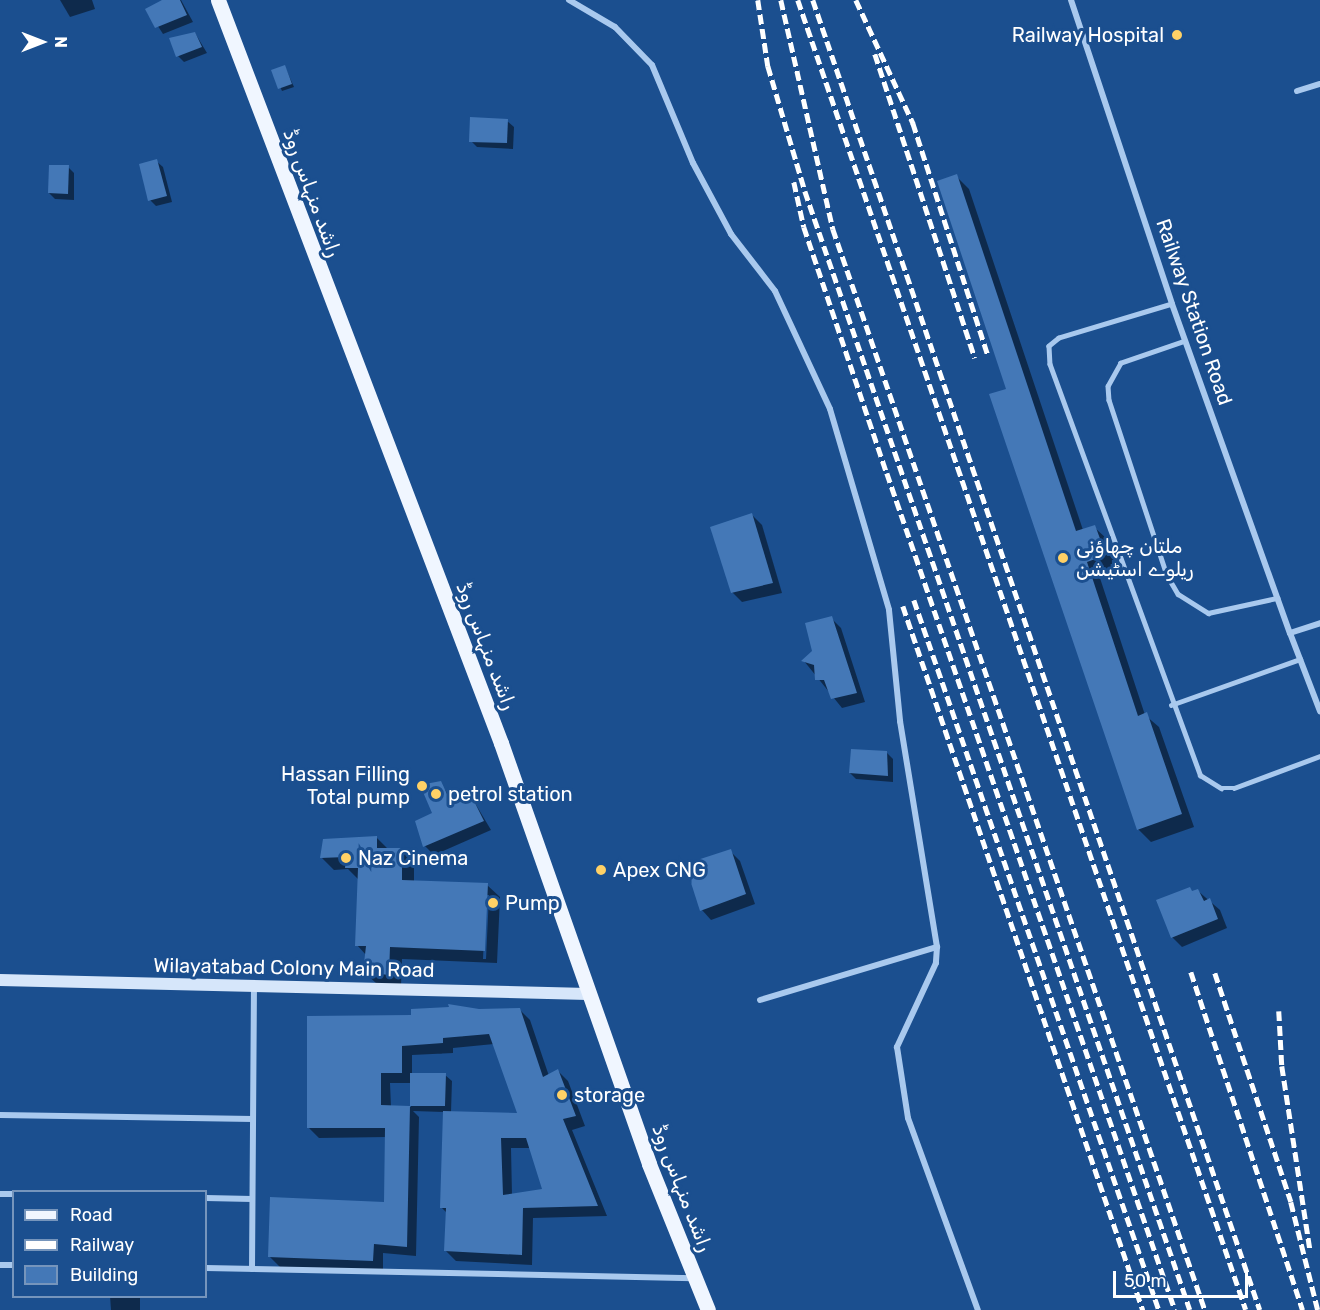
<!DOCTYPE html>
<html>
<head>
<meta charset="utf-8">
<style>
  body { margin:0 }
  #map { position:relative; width:1320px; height:1310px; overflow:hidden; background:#1b4f8f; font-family:Rubik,Vazirmatn,sans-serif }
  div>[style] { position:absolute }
  .shadow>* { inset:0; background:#0007 }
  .building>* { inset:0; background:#4478b7 }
  .lane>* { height:4.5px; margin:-2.25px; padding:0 2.25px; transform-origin:2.25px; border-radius:2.25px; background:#a9c9ee }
  .street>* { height:6px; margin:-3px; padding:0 3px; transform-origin:3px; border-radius:3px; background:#a9c9ee }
  .secondary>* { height:12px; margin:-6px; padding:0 6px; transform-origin:6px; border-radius:6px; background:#d6e6fa }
  .primary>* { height:15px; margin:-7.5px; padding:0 7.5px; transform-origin:7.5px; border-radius:7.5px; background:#f0f6ff }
  .rail>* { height:4.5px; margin-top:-2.25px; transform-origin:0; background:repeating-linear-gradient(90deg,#fff 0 10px,transparent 0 14.5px) }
  .dots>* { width:16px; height:16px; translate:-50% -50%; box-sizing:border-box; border:3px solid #1b4f8f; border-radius:50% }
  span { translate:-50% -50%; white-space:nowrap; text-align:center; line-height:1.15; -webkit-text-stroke:6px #1b4f8f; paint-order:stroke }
  .poi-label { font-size:20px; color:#fff }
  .right { translate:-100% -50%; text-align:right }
  .left { translate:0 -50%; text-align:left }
  .street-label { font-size:20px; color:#fff }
  .legend { position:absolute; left:12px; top:1190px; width:195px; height:108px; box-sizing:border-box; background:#1b4f8f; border:2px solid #7695bc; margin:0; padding:8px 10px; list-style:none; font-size:18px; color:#fff }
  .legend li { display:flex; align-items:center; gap:12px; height:30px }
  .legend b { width:30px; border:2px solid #7695bc }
  .north { position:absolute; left:12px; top:12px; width:60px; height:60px; -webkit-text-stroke:4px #1b4f8f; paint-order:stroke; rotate:90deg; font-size:16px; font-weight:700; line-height:24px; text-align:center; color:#fff }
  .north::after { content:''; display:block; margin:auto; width:21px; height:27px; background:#fff; clip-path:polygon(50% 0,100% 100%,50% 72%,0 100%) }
  .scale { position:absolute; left:1113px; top:1271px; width:135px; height:27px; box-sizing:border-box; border:3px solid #fff; border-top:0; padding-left:8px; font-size:18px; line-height:21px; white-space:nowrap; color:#fff; -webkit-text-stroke:4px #1b4f8f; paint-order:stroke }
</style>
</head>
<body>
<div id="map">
  <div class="shadow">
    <div style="clip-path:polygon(60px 0,92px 0,95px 9px,70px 17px)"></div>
    <div style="clip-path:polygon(166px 0,181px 0,193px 22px,163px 34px,147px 9px)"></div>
    <div style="clip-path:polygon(195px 33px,207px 53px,184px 62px,178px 56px)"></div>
    <div style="clip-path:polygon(285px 67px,294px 87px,282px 91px,273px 71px)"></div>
    <div style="clip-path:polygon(507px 121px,514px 127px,513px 149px,477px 147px,471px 141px)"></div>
    <div style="clip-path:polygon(156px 161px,163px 167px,172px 202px,156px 206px,150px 200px)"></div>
    <div style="clip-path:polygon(68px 167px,74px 173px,74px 200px,55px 199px,49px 193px)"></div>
    <div style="clip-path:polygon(956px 176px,969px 189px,1083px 530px,1094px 527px,1107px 539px,1117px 568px,1099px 575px,1145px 715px,1159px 727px,1194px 827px,1151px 842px,1138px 829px,1008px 390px)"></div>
    <div style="clip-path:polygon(752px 515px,762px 525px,782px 593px,742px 602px,732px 592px)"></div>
    <div style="clip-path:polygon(831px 618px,841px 628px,865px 702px,842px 708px,804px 661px,814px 652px)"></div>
    <div style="clip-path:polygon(886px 752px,893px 759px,893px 782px,856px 779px,850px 773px)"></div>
    <div style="clip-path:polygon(440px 783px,456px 805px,472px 798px,491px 830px,434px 855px,425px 846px)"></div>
    <div style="clip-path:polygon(evenodd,376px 837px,388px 849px,402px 849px,414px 862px,414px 882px,487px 885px,500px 897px,497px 963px,402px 959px,401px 986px,377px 984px,364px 972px,366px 955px,357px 945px,359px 880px,348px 869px,334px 870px,322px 858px,376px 837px,486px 895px,489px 895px,486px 959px,483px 959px,486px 895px)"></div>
    <div style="clip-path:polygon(730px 851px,740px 861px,755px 904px,711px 920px,702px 910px)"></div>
    <div style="clip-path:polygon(1198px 891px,1220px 910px,1227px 928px,1182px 947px,1172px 937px,1193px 892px)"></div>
    <div style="clip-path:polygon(evenodd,519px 1009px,530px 1020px,549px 1076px,558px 1071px,568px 1081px,585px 1126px,572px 1130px,607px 1216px,533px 1218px,532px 1265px,456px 1261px,445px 1250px,447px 1213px,441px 1207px,444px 1112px,413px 1111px,419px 1117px,416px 1256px,383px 1253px,383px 1271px,280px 1267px,270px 1257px,385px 1203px,387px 1137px,319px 1138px,309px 1128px,413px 1017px,519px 1009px,494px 1044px,519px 1115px,451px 1112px,452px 1081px,445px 1075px,412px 1074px,412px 1055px,453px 1053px,453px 1048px,494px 1044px,519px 1009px,390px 1083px,412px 1083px,411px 1107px,391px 1107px,390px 1083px,519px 1009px,511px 1148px,531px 1148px,544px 1190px,512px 1195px,511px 1148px)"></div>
    <div style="clip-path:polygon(110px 1296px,140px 1296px,140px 1310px,111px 1310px)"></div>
  </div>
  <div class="building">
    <div style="clip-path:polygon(162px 0,180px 0,187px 15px,155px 28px,145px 9px)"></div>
    <div style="clip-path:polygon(195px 32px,202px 47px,176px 57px,169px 38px)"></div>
    <div style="clip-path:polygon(285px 65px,292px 84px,278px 89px,271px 70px)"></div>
    <div style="clip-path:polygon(470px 117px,508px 119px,507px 143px,469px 142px)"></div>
    <div style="clip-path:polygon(157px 159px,167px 196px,148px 201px,139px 164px)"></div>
    <div style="clip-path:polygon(49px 165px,69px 165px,68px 194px,48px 193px)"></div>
    <div style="clip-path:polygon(957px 174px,1076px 531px,1095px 525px,1106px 555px,1087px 562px,1138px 716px,1147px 712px,1182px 814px,1137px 830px,989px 394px,1006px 389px,937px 181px)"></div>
    <div style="clip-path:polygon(752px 513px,773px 583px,731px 593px,710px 527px)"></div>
    <div style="clip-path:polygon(832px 616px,857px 693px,831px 699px,824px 680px,815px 680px,814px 665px,801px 661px,812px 651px,805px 623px)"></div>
    <div style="clip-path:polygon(851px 749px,887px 751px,888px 776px,849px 773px)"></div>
    <div style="clip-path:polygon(441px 781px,452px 805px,472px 797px,484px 821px,423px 847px,415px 821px,432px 813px,420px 785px)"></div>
    <div style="clip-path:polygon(377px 836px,377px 848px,402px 848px,402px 880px,488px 883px,485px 951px,390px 947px,389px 975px,363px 972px,366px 946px,355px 946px,358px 868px,345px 868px,346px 857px,320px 858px,323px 839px)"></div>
    <div style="clip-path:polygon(731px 849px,746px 894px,700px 911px,685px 864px)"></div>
    <div style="clip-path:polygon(1190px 887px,1192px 891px,1198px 889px,1204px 901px,1210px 898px,1218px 919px,1171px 938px,1156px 900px)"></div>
    <div style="clip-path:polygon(evenodd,448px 1004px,479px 1009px,520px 1008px,543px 1077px,558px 1069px,576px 1116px,563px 1119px,598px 1206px,523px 1208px,522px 1255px,444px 1251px,446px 1208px,440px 1208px,443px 1111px,517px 1113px,489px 1034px,443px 1038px,443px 1043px,402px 1046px,402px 1073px,381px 1073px,381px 1105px,410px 1106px,407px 1247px,374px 1244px,373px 1261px,268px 1257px,270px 1197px,384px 1202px,385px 1128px,307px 1128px,307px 1016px,411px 1015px,411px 1009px,449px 1007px,448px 1004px,501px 1138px,526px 1138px,542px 1189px,503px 1195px,501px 1138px)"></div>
    <div style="clip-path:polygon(410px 1073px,446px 1073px,445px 1106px,410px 1106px)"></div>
  </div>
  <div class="lane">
    <div style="left:1172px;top:304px;width:118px;rotate:163.3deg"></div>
    <div style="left:1059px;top:338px;width:13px;rotate:141deg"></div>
    <div style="left:1049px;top:346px;width:18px;rotate:87deg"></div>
    <div style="left:1050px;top:364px;width:438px;rotate:69.9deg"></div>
    <div style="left:1200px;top:775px;width:25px;rotate:32deg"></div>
    <div style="left:1221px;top:788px;width:13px"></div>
    <div style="left:1234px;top:788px;width:92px;rotate:-20.4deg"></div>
    <div style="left:1185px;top:341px;width:68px;rotate:161deg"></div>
    <div style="left:1121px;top:363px;width:26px;rotate:119deg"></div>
    <div style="left:1108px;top:386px;width:14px;rotate:86deg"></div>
    <div style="left:1109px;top:400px;width:184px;rotate:71.7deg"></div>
    <div style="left:1167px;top:575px;width:22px;rotate:60deg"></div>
    <div style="left:1178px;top:594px;width:36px;rotate:32deg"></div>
    <div style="left:1208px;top:613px;width:71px;rotate:-12.3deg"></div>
    <div style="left:1171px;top:705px;width:137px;rotate:-19.6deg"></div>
  </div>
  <div class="street">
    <div style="left:569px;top:0;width:53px;rotate:30.4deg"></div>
    <div style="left:615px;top:27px;width:53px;rotate:45.8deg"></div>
    <div style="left:652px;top:65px;width:106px;rotate:67.3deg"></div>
    <div style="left:693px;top:163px;width:81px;rotate:61.8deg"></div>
    <div style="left:731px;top:234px;width:72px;rotate:52.3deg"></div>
    <div style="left:775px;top:291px;width:130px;rotate:65deg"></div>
    <div style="left:830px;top:409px;width:209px;rotate:73.6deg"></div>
    <div style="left:889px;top:610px;width:112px;rotate:84.3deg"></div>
    <div style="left:900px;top:721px;width:229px;rotate:80.7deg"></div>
    <div style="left:937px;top:947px;width:16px;rotate:94deg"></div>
    <div style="left:936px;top:963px;width:93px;rotate:114.9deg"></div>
    <div style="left:897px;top:1047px;width:72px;rotate:81.2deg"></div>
    <div style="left:908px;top:1118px;width:204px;rotate:70deg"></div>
    <div style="left:1071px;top:0;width:320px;rotate:71.6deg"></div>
    <div style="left:1172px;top:304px;width:350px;rotate:70.3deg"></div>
    <div style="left:1290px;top:633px;width:32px;rotate:-18deg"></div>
    <div style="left:1297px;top:91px;width:24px;rotate:-17deg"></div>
    <div style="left:1290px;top:633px;width:84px;rotate:69deg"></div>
    <div style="left:760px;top:1000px;width:185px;rotate:-16.7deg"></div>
    <div style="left:0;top:1115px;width:253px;rotate:0.9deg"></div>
    <div style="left:0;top:1194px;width:14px"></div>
    <div style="left:206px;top:1198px;width:46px;rotate:1.2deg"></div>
    <div style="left:0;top:1265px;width:14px"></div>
    <div style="left:206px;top:1268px;width:488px;rotate:1.2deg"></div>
    <div style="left:252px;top:1269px;width:282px;rotate:-89.6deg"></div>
  </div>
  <div class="secondary">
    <div style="left:0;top:980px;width:588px;rotate:1.36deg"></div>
  </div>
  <div class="primary">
    <div style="left:218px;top:0;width:795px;rotate:69.15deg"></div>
    <div style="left:501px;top:743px;width:446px;rotate:70.6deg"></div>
    <div style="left:649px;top:1164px;width:157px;rotate:68deg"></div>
  </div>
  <div class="rail">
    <div style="left:758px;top:0;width:67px;rotate:81.4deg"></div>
    <div style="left:768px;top:66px;width:130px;rotate:73.5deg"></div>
    <div style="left:805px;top:191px;width:1183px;rotate:71.01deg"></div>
    <div style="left:781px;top:0;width:235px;rotate:77.2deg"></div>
    <div style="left:833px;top:229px;width:1143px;rotate:71.01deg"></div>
    <div style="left:798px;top:0;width:1384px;rotate:71.12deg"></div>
    <div style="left:813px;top:0;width:1384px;rotate:71.16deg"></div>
    <div style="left:856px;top:0;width:136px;rotate:65.1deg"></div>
    <div style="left:913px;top:123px;width:244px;rotate:72.1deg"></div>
    <div style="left:875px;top:54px;width:320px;rotate:71.8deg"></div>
    <div style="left:794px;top:182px;width:46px;rotate:77.5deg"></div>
    <div style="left:804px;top:227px;width:260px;rotate:71.4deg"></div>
    <div style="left:887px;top:473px;width:885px;rotate:71.01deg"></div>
    <div style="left:914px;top:600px;width:751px;rotate:70.96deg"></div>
    <div style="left:903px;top:606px;width:744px;rotate:71.18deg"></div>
    <div style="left:1191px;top:972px;width:356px;rotate:71.7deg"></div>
    <div style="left:1215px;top:973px;width:241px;rotate:71.6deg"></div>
    <div style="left:1291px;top:1202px;width:111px;rotate:76deg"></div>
    <div style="left:1279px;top:1011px;width:55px;rotate:86.9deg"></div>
    <div style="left:1282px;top:1066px;width:185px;rotate:81.3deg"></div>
  </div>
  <div class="dots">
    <div style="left:1177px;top:35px;background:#ffd166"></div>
    <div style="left:1063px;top:558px;background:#ffd166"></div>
    <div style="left:422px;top:786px;background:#ffd166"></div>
    <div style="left:436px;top:794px;background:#ffd166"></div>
    <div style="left:346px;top:858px;background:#ffd166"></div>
    <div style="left:601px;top:870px;background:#ffd166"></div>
    <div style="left:493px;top:903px;background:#ffd166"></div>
    <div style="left:562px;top:1095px;background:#ffd166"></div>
  </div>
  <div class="poi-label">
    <span class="right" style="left:1164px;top:35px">Railway Hospital</span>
    <span class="left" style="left:1076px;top:558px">ملتان چھاؤنی<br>ریلوے اسٹیشن</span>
    <span class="right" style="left:410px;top:786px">Hassan Filling<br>Total pump</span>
    <span class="left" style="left:448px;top:794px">petrol station</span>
    <span class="left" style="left:358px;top:858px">Naz Cinema</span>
    <span class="left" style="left:613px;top:870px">Apex CNG</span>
    <span class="left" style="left:505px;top:903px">Pump</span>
    <span class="left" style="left:574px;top:1095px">storage</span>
  </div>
  <div class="street-label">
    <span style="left:312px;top:193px;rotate:70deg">راشد منہاس روڈ</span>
    <span style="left:1194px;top:312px;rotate:71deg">Railway Station Road</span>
    <span style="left:486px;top:646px;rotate:69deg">راشد منہاس روڈ</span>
    <span style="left:294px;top:968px;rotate:1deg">Wilayatabad Colony Main Road</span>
    <span style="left:682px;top:1188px;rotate:69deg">راشد منہاس روڈ</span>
  </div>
  <ul class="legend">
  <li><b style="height:8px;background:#f0f6ff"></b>Road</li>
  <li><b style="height:8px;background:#fff"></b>Railway</li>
  <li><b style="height:16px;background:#4478b7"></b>Building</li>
  </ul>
  <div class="north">N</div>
  <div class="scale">50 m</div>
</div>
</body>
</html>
